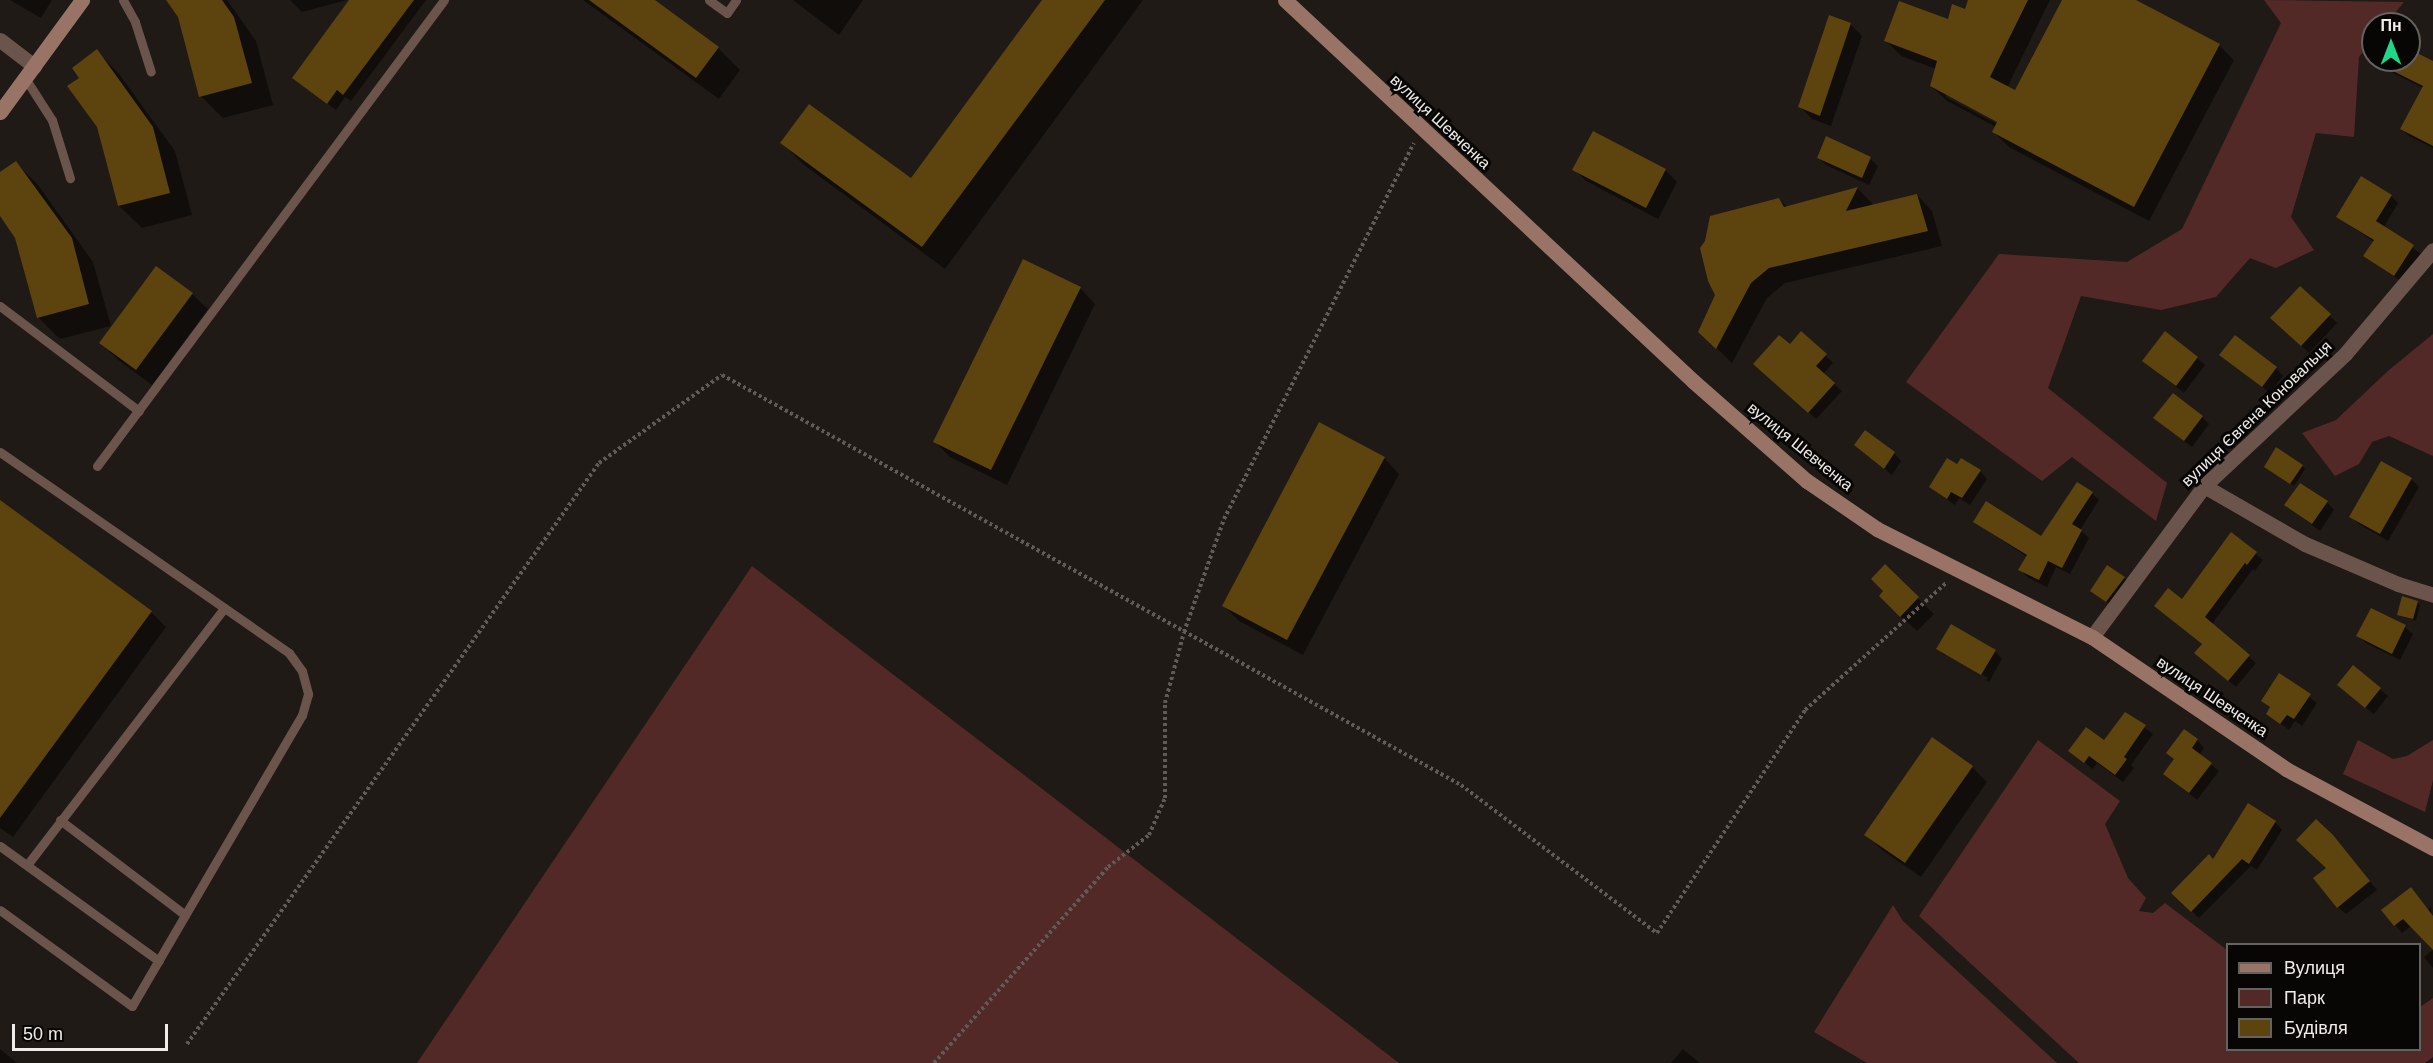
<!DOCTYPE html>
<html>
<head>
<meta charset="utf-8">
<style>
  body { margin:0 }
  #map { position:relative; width:2433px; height:1063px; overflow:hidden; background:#1f1a15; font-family:Arial,sans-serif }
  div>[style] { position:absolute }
  .green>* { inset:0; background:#522927 }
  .shadow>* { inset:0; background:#0007 }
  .building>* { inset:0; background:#5d430d }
  .path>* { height:4px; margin-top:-2px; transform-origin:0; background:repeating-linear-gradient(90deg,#605b57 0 3px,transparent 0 6px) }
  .lane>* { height:9px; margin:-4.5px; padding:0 4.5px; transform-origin:4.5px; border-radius:4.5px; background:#6b544b }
  .street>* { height:15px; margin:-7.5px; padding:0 7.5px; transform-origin:7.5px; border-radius:7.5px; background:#6b544b }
  .secondary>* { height:15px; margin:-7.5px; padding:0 7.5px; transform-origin:7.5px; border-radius:7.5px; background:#997466 }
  span { translate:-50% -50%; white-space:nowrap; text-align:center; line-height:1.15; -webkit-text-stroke:6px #070604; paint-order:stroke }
  .street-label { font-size:16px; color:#f0ece9 }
  .legend { position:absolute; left:2226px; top:943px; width:195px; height:108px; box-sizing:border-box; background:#070604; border:2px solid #646260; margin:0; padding:8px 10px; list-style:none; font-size:18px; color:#f0ece9 }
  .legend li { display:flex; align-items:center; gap:12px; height:30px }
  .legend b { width:30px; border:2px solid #646260 }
  .north { position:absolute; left:2361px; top:12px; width:60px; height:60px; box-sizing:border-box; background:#070604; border:2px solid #646260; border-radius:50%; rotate:0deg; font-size:16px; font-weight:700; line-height:24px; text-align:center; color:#f0ece9 }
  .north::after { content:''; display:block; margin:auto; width:21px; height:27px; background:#1fd887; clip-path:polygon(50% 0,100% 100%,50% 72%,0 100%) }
  .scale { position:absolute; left:12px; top:1024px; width:156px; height:27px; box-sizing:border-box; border:3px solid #f0ece9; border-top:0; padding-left:8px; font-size:18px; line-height:21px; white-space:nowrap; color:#f0ece9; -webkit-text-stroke:4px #070604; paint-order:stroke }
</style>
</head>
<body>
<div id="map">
  <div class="green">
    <div style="clip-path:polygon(2264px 0,2404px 2px,2386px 24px,2373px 24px,2373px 40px,2359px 57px,2354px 137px,2316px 133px,2291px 217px,2314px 250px,2276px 268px,2250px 258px,2216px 297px,2161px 310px,2081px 296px,2048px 388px,2167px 483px,2156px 521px,2072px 457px,2042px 481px,1906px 382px,1999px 254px,2127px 262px,2182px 229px,2281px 23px)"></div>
    <div style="clip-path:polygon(2433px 334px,2433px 456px,2389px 436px,2372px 442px,2359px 464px,2335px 476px,2302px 433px,2336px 420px,2389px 370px)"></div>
    <div style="clip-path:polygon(752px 566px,1399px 1063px,417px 1063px)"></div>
    <div style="clip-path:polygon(2038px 740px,2120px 801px,2105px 824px,2128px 878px,2146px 898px,2139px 911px,2153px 913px,2165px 903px,2227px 950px,2228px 1050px,2420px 1050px,2420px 1007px,2433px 998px,2433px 1057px,2425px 1063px,2079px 1063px,1919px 916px)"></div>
    <div style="clip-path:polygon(2358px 740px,2393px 759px,2407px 756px,2433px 740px,2433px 780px,2425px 812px,2343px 774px)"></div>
    <div style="clip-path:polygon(1893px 905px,1903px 921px,2057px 1063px,1867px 1063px,1814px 1032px)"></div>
  </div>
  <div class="shadow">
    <div style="clip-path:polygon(10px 0,52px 0,41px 18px)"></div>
    <div style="clip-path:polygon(168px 0,227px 0,256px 41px,273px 105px,223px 118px,201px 96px,180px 16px)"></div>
    <div style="clip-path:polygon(290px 0,347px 0,302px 12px)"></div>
    <div style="clip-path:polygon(351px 0,426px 0,351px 101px,345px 97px,336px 110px,294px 78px)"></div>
    <div style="clip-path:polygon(583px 0,652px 0,718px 48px,740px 70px,719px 99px)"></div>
    <div style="clip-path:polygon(793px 0,863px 0,839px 35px)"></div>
    <div style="clip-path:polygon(1044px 0,1143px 0,945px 269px,804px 165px,782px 143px,911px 180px)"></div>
    <div style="clip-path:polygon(evenodd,1969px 0,2050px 0,2007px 88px,2015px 92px,2064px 0,2133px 0,2219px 45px,2234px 60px,2149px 221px,2009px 147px,1994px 132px,1996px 127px,1947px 101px,1931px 86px,1936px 69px,1901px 56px,1886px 41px,1949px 21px,1966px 11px,1969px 0,1946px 93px,2005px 124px,2003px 127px,1946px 97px,1946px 93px)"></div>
    <div style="clip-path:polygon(1850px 24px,1862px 36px,1831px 126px,1812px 119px,1800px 107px)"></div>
    <div style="clip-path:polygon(97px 51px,119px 74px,175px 151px,192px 215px,142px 228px,119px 206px,98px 126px,82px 78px)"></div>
    <div style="clip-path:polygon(2409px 51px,2433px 63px,2433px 148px,2409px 136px,2402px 129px,2423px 88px,2391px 72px,2384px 65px,2386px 60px,2409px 60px)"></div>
    <div style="clip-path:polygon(1827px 138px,1870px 159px,1878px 166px,1869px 185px,1826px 165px,1819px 158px)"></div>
    <div style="clip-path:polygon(16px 163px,38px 185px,93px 262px,111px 326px,60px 339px,38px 317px,17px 237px,0 214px,0 174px)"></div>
    <div style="clip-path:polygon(1574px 169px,1665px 170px,1677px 182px,1658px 219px,1586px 181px)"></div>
    <div style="clip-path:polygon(1857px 188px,1872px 203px,1871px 207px,1917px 195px,1932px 211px,1942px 246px,1785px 283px,1767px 298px,1732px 363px,1700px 332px,1779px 199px,1787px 207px)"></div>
    <div style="clip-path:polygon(2391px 196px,2398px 203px,2384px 227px,2421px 254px,2402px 282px,2365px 256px,2374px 242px,2338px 217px)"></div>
    <div style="clip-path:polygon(1080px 288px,1095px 304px,1007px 485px,950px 457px,935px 442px)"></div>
    <div style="clip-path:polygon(2301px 288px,2337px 323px,2309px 353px,2273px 318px)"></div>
    <div style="clip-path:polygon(192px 294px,208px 309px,152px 385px,117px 359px,101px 343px)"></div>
    <div style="clip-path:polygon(1802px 334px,1833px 363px,1823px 374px,1842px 391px,1816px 419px,1762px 371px)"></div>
    <div style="clip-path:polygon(2221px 355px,2276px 368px,2283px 376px,2270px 393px)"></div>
    <div style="clip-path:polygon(2197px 358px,2205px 365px,2184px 393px,2144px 361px)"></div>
    <div style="clip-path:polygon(2202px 417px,2209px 424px,2192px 447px,2163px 425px)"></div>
    <div style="clip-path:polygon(1856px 445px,1894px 453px,1901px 461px,1892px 475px)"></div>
    <div style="clip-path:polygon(1384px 458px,1399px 474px,1303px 655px,1239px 621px,1224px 606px)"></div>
    <div style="clip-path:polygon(1958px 466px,1980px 471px,1987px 479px,1970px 505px,1959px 498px,1955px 505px,1930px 487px)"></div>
    <div style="clip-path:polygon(2302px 466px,2305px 469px,2294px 486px,2269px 470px)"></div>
    <div style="clip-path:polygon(2411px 479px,2419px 487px,2388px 541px,2359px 524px,2351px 517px)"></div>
    <div style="clip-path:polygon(2092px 493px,2099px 500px,2080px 530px,2089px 538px,2070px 574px,2056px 567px,2047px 587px,2027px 577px,2020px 569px,2027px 557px,1975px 522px,2041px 538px)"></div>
    <div style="clip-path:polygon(0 501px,151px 612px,166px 627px,13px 837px,0 828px)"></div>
    <div style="clip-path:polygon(2327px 502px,2334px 510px,2320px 531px,2286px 505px)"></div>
    <div style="clip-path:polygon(2231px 534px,2263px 560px,2255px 571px,2253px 569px,2212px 624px,2256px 663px,2236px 687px,2203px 659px,2203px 645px,2162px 612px,2182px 601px)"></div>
    <div style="clip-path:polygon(1885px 567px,1934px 614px,1917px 631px,1896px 612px,1885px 591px)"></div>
    <div style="clip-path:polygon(2124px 578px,2131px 585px,2114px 608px,2092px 591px)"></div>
    <div style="clip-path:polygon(2417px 602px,2420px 605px,2416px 621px,2399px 614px)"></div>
    <div style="clip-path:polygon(2371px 610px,2405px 627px,2413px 634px,2400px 660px,2366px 643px,2358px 636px)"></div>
    <div style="clip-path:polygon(1938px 649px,1995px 651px,2002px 659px,1989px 682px,1945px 656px,1986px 680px,1988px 678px,1945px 652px,1945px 656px)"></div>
    <div style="clip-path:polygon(2353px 667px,2388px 696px,2374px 714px,2347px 693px)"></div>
    <div style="clip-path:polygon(2280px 675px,2317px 703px,2302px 726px,2295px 721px,2289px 730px,2268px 714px,2271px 709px,2263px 700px)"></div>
    <div style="clip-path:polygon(2126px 714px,2153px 734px,2131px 765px,2134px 768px,2123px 782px,2097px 763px,2093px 769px,2070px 751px,2104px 742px)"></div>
    <div style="clip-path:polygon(2197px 740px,2204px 748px,2199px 755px,2219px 771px,2197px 800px,2165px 774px)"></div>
    <div style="clip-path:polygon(1972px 767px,1987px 782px,1921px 877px,1882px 850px,1866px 835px)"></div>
    <div style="clip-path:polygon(2275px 822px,2282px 830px,2257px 870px,2251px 866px,2199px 918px,2173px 893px,2213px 861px)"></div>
    <div style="clip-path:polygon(2340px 845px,2377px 890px,2346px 914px,2338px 907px,2328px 868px)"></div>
    <div style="clip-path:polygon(2431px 906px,2433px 948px,2411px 926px,2402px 933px,2383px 910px,2428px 910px)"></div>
    <div style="clip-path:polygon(2433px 950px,2433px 968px,2424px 957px)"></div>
    <div style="clip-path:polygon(0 1049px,11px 1058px,17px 1063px,0 1063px)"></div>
    <div style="clip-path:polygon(1683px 1049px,1700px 1063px,1671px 1063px)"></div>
  </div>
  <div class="building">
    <div style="clip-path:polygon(166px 0,222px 0,234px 17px,252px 83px,199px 97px,178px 17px)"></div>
    <div style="clip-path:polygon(349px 0,414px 0,343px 95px,337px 90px,327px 104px,292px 78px)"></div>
    <div style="clip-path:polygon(589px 0,655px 0,719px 47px,696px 78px)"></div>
    <div style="clip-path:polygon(1042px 0,1105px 0,922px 247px,780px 143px,809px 104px,911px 178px)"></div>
    <div style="clip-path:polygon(1968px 0,2028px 0,1990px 77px,2015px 90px,2062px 0,2136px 0,2220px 44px,2134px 207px,1992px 132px,1997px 122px,1930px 86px,1937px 61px,1884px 41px,1899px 1px,1948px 19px,1952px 4px,1965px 9px)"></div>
    <div style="clip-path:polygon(1829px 15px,1851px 23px,1820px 116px,1798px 107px)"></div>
    <div style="clip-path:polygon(97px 49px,153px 127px,170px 193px,118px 206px,97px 127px,67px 86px,79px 78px,72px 68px)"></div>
    <div style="clip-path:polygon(2409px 49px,2433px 61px,2433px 146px,2400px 129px,2423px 86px,2371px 60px,2409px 60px)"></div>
    <div style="clip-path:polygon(1593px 131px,1666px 169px,1646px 208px,1572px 170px)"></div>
    <div style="clip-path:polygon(1826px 136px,1871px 157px,1862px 178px,1817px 158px)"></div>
    <div style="clip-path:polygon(16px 161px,72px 238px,89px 304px,37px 318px,15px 238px,0 216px,0 172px)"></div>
    <div style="clip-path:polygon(2361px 176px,2392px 195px,2376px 221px,2414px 245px,2394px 276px,2363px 256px,2374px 240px,2336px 217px)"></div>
    <div style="clip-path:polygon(1858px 187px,1846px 211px,1917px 194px,1928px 231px,1769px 268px,1751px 283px,1716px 349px,1698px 332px,1715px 295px,1708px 281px,1700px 248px,1705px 241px,1710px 216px,1779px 198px,1784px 207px)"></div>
    <div style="clip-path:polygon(1023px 259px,1081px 287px,991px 470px,933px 442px)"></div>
    <div style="clip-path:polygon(156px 266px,193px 293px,136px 370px,99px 343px)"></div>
    <div style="clip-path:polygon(2300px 286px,2331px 314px,2301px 346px,2270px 318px)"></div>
    <div style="clip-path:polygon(1801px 331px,1827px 354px,1816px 366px,1835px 383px,1808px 413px,1753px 364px,1779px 335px,1790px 344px)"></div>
    <div style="clip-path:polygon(2165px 331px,2198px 357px,2176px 386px,2142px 361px)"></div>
    <div style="clip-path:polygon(2235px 335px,2277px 367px,2262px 387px,2219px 355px)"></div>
    <div style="clip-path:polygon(2173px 393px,2203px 416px,2184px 441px,2153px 418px)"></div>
    <div style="clip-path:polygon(1319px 422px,1385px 457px,1287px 640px,1222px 606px)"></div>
    <div style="clip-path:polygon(1865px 430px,1895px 452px,1884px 469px,1854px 445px)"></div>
    <div style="clip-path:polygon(2276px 447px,2303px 465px,2290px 484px,2264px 467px)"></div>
    <div style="clip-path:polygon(1947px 458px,1957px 464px,1961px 458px,1981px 470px,1962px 498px,1951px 492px,1947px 499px,1929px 487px)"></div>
    <div style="clip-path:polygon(2381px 461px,2412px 478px,2380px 534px,2349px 517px)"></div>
    <div style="clip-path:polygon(2077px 482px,2093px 492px,2072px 524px,2082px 530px,2062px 568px,2048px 561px,2039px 580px,2018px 570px,2027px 555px,1973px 522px,1986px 501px,2041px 536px)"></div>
    <div style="clip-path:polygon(2300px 483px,2328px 501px,2312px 524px,2284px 505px)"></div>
    <div style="clip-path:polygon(0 500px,152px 611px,0 818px)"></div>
    <div style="clip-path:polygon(2231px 532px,2257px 552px,2247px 565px,2245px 563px,2205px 617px,2250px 655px,2228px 681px,2194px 653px,2202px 644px,2154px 606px,2168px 588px,2182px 599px)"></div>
    <div style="clip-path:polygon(1885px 564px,1919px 597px,1900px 617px,1879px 596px,1883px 591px,1871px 579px)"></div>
    <div style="clip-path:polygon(2107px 565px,2125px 577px,2106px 602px,2090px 591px)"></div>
    <div style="clip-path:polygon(2402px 596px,2418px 601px,2413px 619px,2397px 615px)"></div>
    <div style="clip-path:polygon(2371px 608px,2406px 625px,2392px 654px,2356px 636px)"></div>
    <div style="clip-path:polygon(1951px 624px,1996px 650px,1981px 675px,1936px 649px)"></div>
    <div style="clip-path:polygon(2353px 665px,2381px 688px,2365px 708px,2337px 685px)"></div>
    <div style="clip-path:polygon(2279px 673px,2311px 694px,2294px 719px,2287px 715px,2280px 724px,2266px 714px,2270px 707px,2261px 701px)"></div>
    <div style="clip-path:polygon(2125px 712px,2146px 725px,2124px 757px,2127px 759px,2115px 775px,2089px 756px,2084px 763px,2068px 751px,2086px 727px,2104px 740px)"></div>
    <div style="clip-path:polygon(2184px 729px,2198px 739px,2192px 748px,2212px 763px,2189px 793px,2163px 774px,2174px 759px,2166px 753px)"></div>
    <div style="clip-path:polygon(1932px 737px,1973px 766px,1905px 863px,1864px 835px)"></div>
    <div style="clip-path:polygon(2248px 803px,2276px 821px,2249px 864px,2242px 859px,2191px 912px,2171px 893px,2209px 854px,2213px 859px)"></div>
    <div style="clip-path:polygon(2316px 819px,2333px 835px,2370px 881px,2337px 908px,2313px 878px,2326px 868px,2296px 840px)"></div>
    <div style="clip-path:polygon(2411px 887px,2433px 916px,2433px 950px,2403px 919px,2394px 926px,2381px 910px)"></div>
  </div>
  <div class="path">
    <div style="left:187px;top:1044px;width:712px;rotate:-54.66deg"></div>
    <div style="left:599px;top:463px;width:151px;rotate:-35.6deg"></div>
    <div style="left:722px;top:375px;width:845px;rotate:29.02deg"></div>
    <div style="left:1461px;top:785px;width:246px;rotate:37.1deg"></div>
    <div style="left:1657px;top:933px;width:268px;rotate:-56.4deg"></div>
    <div style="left:1805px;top:710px;width:190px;rotate:-42deg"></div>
    <div style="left:934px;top:1063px;width:262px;rotate:-48.4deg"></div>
    <div style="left:1108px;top:867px;width:52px;rotate:-38deg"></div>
    <div style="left:1149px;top:835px;width:40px;rotate:-66.6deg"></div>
    <div style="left:1165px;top:798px;width:95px;rotate:-90deg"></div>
    <div style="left:1165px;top:703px;width:73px;rotate:-75deg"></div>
    <div style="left:1184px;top:632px;width:120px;rotate:-70.5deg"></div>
    <div style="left:1224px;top:519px;width:421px;rotate:-63.2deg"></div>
  </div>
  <div class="lane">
    <div style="left:123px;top:0;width:25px;rotate:61deg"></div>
    <div style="left:135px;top:22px;width:52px;rotate:72.3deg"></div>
    <div style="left:709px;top:0;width:22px;rotate:36deg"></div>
    <div style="left:727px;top:13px;width:16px;rotate:-55deg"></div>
    <div style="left:25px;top:78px;width:50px;rotate:57.3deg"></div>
    <div style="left:52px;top:120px;width:61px;rotate:72.8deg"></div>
    <div style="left:0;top:306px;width:174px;rotate:37.1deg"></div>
    <div style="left:0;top:452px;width:352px;rotate:34.8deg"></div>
    <div style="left:289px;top:653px;width:22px;rotate:54deg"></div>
    <div style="left:302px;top:671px;width:24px;rotate:75deg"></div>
    <div style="left:308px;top:694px;width:22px;rotate:106deg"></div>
    <div style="left:302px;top:715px;width:337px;rotate:120.3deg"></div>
    <div style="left:132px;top:1006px;width:163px;rotate:-144deg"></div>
    <div style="left:97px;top:466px;width:581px;rotate:-53.33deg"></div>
    <div style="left:60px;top:820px;width:157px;rotate:37.2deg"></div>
    <div style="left:0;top:846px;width:196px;rotate:35.9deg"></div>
    <div style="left:27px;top:865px;width:324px;rotate:-52.5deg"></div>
  </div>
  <div class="street">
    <div style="left:0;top:40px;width:43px;rotate:37.4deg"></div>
    <div style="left:2204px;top:486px;width:116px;rotate:29.9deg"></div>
    <div style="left:2305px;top:544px;width:101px;rotate:23.3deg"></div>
    <div style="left:2398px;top:584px;width:37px;rotate:17deg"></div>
    <div style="left:2092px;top:637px;width:188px;rotate:-53.4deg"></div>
    <div style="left:2204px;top:486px;width:193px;rotate:-43.1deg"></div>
    <div style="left:2345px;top:354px;width:136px;rotate:-49.8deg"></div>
  </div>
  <div class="secondary">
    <div style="left:1285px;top:0;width:558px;rotate:43.04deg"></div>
    <div style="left:1693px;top:381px;width:152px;rotate:41.3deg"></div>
    <div style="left:1807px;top:481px;width:85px;rotate:34.4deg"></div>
    <div style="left:1877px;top:529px;width:241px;rotate:26.7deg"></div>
    <div style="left:2092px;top:637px;width:235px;rotate:34.2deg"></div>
    <div style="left:2286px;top:769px;width:167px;rotate:28.3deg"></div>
    <div style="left:0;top:112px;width:139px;rotate:-53.8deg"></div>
  </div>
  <div class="street-label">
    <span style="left:1440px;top:122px;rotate:43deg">вулиця Шевченка</span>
    <span style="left:2257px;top:414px;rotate:-44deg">вулиця Євгена Коновальця</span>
    <span style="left:1800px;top:447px;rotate:39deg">вулиця Шевченка</span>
    <span style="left:2212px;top:697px;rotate:34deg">вулиця Шевченка</span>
  </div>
  <ul class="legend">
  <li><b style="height:8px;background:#997466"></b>Вулиця</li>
  <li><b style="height:16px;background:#522927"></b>Парк</li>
  <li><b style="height:16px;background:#5d430d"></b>Будівля</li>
  </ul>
  <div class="north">Пн</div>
  <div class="scale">50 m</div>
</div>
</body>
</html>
